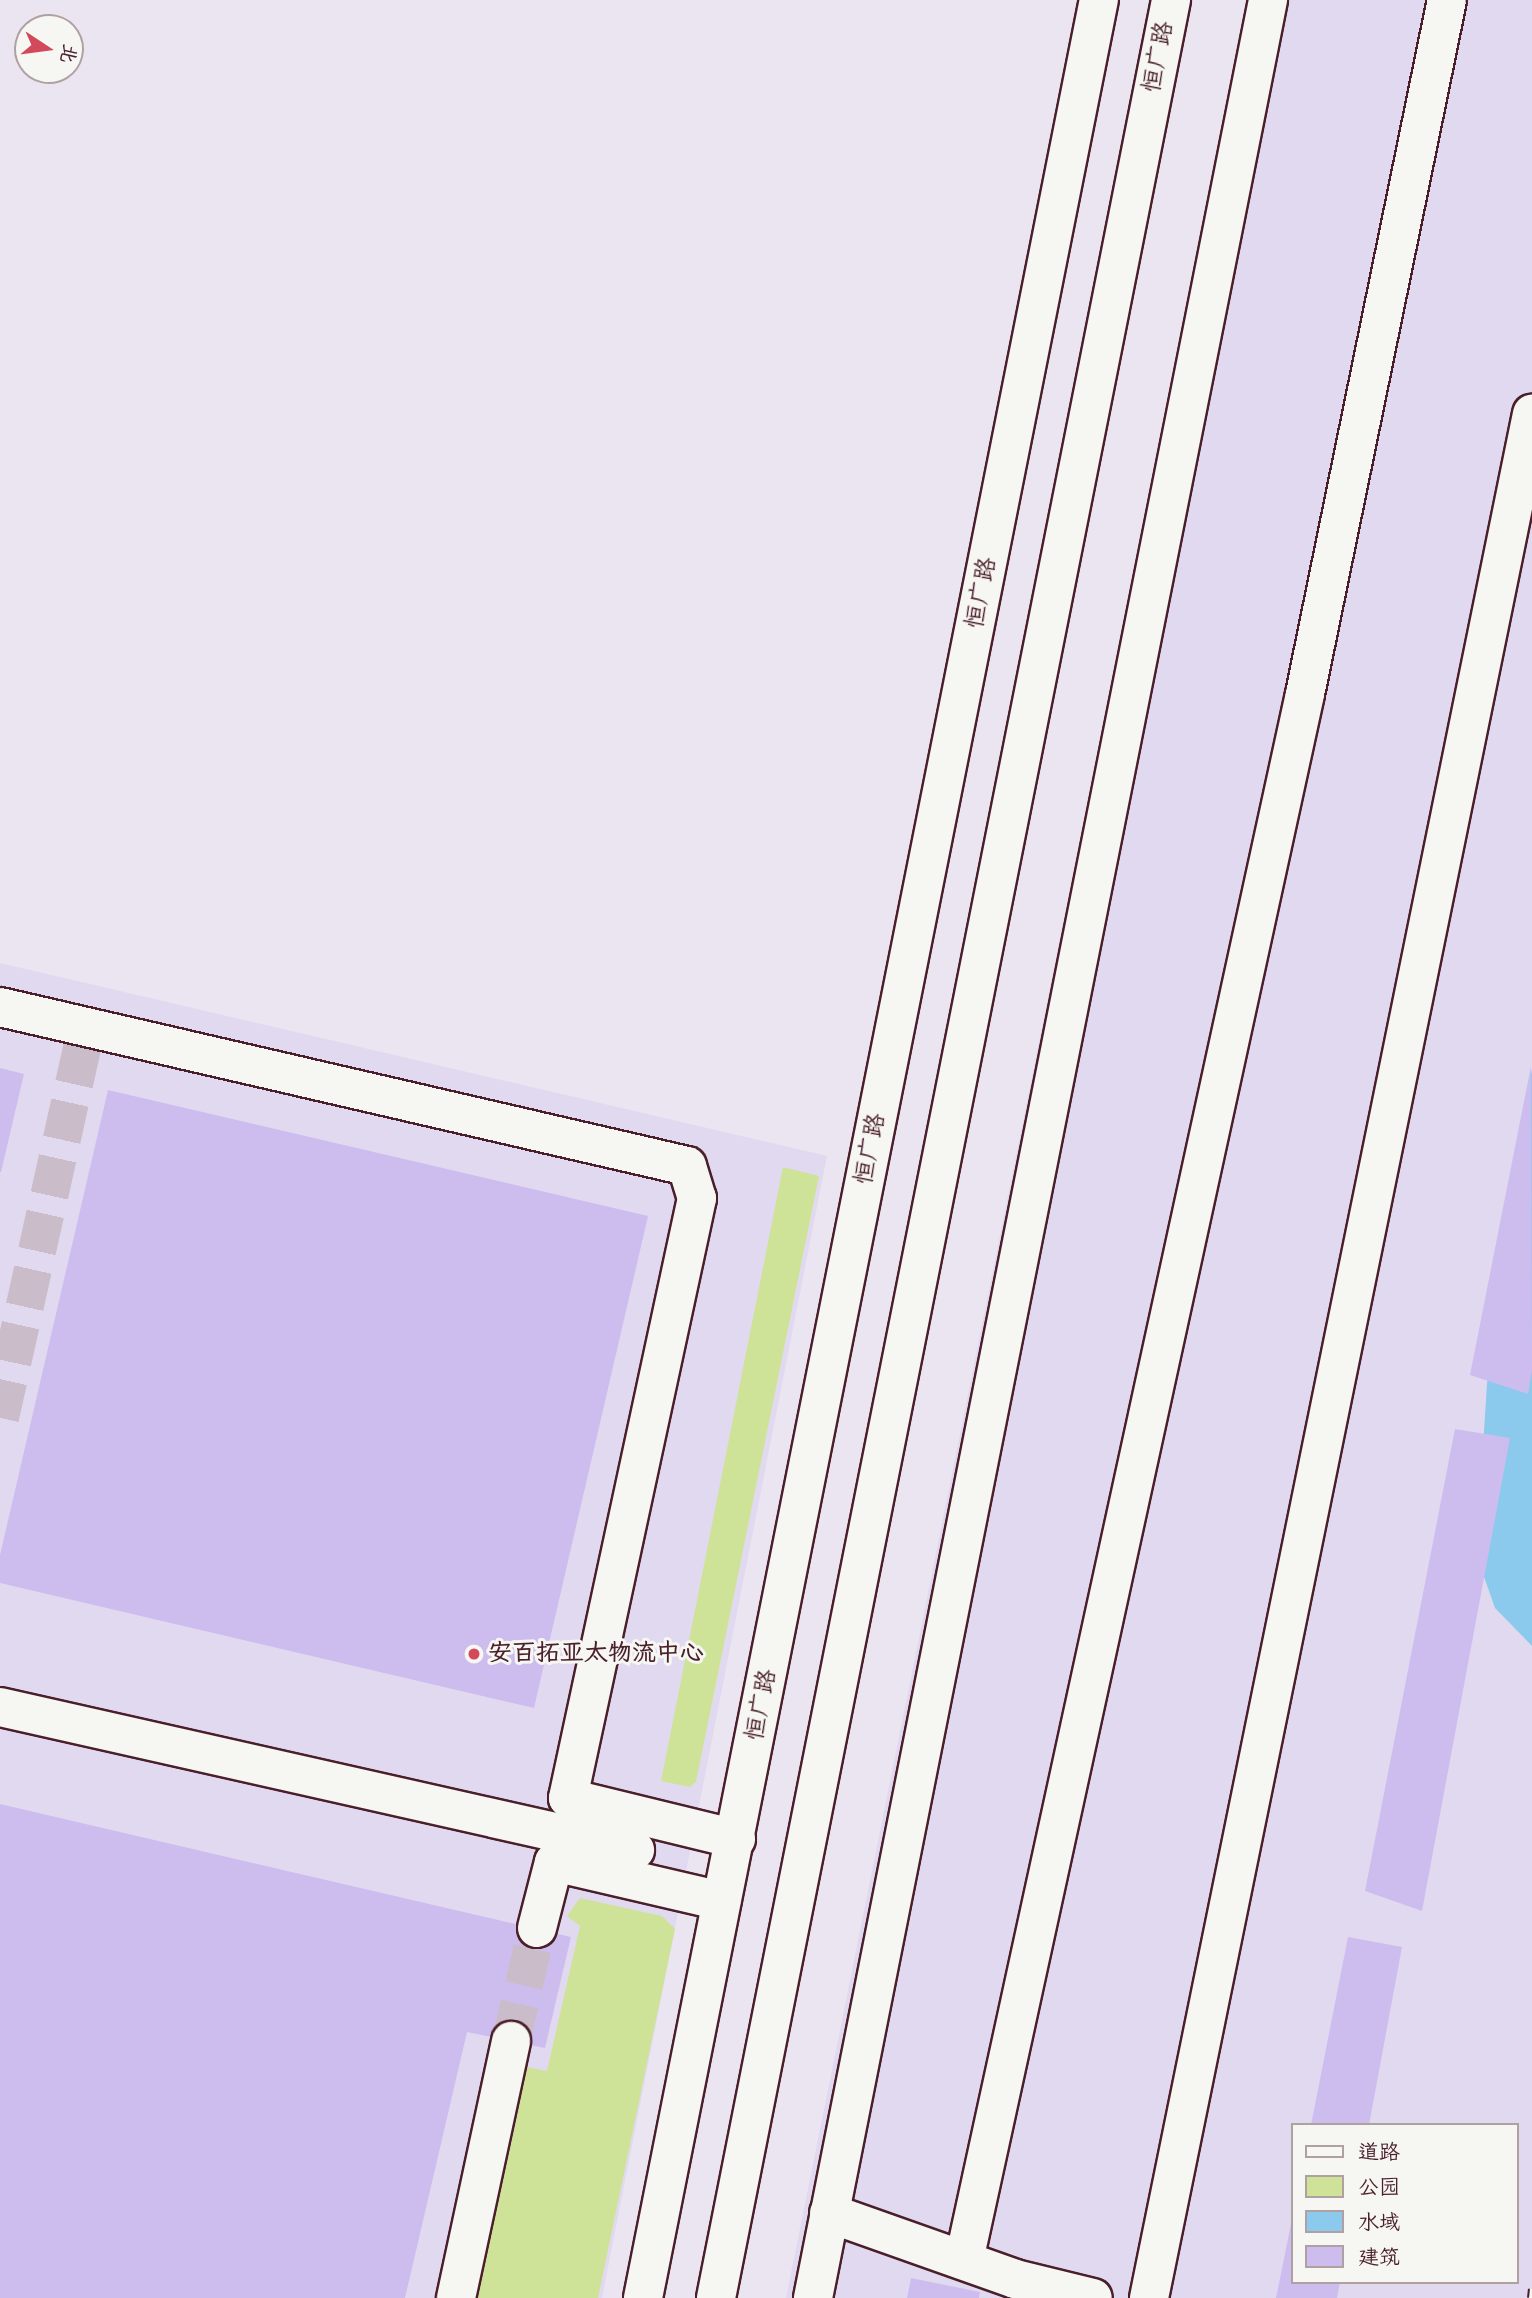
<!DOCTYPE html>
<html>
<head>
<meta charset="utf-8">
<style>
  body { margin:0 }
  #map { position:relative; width:1532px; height:2298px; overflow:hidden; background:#eae5f1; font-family:Mynerve,"LXGW WenKai TC",sans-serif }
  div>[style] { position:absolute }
  .built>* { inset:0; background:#e1d9f0 }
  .green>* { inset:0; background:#cfe398 }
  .water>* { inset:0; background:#8bcaec }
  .building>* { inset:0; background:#cdbdef }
  .minor-tunnel>* { height:38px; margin-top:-19px; transform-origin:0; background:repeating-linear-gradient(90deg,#cabdc9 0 38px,transparent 0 57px) }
  .roads { filter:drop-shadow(2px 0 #4a1f2b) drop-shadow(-2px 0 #4a1f2b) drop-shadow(0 2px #4a1f2b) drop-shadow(0 -2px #4a1f2b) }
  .minor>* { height:38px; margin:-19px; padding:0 19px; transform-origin:19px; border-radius:19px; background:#f6f6f2 }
  .rail>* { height:8px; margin-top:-4px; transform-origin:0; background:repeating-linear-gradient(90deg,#f6f6f2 0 16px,#4a1f2b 0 32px); box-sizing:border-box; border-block:2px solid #4a1f2b }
  .dots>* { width:19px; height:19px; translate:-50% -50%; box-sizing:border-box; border:4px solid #f6f6f2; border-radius:50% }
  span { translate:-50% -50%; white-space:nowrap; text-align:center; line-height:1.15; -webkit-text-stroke:6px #f6f6f2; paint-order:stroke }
  .street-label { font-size:24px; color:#4a1f2b }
  .poi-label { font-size:24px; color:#4a1f2b; font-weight:700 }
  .left { translate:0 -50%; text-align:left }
  .legend { position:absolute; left:1291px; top:2123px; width:228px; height:161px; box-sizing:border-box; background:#f6f6f2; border:2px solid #b1a0a2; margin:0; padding:9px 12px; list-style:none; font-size:21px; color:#4a1f2b }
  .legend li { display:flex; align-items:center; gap:14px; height:35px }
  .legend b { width:35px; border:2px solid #b1a0a2 }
  .north { position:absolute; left:14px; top:14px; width:70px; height:70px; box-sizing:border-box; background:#f6f6f2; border:2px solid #b1a0a2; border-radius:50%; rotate:103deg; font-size:19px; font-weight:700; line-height:28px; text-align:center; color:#4a1f2b }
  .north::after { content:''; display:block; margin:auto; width:24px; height:32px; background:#d1495b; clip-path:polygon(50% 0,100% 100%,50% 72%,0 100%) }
</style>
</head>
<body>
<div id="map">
  <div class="built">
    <div style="clip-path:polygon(evenodd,1249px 0,1532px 0,1532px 2298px,786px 2298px,1249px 0,1292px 2125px,1516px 2125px,1516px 2282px,1292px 2282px,1292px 2125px)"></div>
    <div style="clip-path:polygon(0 963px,827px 1156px,602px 2298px,0 2298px)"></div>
  </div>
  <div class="green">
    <div style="clip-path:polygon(783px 1167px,819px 1176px,696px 1782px,690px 1787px,661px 1781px)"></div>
    <div style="clip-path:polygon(580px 1898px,662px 1916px,675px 1929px,598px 2298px,466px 2298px,521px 2066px,547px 2071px,580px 1926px,567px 1916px)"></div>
  </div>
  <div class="water">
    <div style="clip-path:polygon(1532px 1069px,1532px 1646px,1495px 1608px,1476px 1554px,1491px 1323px)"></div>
  </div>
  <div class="building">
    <div style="clip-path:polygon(1531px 1066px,1532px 1370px,1528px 1394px,1470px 1375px)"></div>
    <div style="clip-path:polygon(0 1068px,24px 1074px,1px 1172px,0 1172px)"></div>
    <div style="clip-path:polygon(108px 1090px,648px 1216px,534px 1708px,0 1583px,0 1555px)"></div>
    <div style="clip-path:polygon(1455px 1429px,1510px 1438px,1422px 1911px,1365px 1891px)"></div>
    <div style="clip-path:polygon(0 1804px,571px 1937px,545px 2048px,467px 2032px,405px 2298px,0 2298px)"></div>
    <div style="clip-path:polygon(1348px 1937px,1402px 1947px,1369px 2125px,1311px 2125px)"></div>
    <div style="clip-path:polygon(1291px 2224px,1292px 2282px,1340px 2282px,1337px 2298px,1276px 2298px)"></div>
    <div style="clip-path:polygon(911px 2278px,980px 2292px,979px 2298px,907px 2298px)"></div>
  </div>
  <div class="minor-tunnel">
    <div style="left:0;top:1418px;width:401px;rotate:-77.5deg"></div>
    <div style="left:511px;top:2041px;width:116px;rotate:-77deg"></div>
  </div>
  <div class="roads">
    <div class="minor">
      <div style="left:0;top:1007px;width:705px;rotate:13.03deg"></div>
      <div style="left:687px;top:1166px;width:34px;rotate:73deg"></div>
      <div style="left:697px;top:1198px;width:614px;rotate:102.13deg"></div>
      <div style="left:568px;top:1798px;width:173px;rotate:13.7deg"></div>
      <div style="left:0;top:1707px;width:651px;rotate:12.69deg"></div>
      <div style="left:537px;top:1928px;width:68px;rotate:-75.6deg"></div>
      <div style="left:554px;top:1862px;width:172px;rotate:13.1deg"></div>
      <div style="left:829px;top:2213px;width:197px;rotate:19.5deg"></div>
      <div style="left:1015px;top:2279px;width:80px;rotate:13.7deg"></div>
      <div style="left:965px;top:2256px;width:1599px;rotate:-77.72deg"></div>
      <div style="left:1305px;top:694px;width:708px;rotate:-78.44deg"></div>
      <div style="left:456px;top:2298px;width:263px;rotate:-77.9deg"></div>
      <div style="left:643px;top:2298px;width:2343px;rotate:-78.78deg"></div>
      <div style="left:716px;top:2298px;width:2343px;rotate:-78.8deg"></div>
      <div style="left:813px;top:2298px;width:2343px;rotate:-78.8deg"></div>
      <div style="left:1149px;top:2298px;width:1923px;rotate:-78.51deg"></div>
    </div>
  </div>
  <div class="rail">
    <div style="left:1531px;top:2298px;width:9px;rotate:-84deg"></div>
  </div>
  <div class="dots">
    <div style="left:474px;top:1654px;background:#d1495b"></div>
  </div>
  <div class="street-label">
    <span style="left:1159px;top:57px;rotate:-79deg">恒广路</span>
    <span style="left:982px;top:593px;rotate:-79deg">恒广路</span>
    <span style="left:871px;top:1149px;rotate:-79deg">恒广路</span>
    <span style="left:762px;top:1705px;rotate:-79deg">恒广路</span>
  </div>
  <div class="poi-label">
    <span class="left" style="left:488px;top:1654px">安百拓亚太物流中心</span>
  </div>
  <ul class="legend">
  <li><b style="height:9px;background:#f6f6f2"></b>道路</li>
  <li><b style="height:19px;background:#cfe398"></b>公园</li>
  <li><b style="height:19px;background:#8bcaec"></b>水域</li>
  <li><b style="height:19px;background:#cdbdef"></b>建筑</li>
  </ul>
  <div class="north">北</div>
</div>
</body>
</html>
